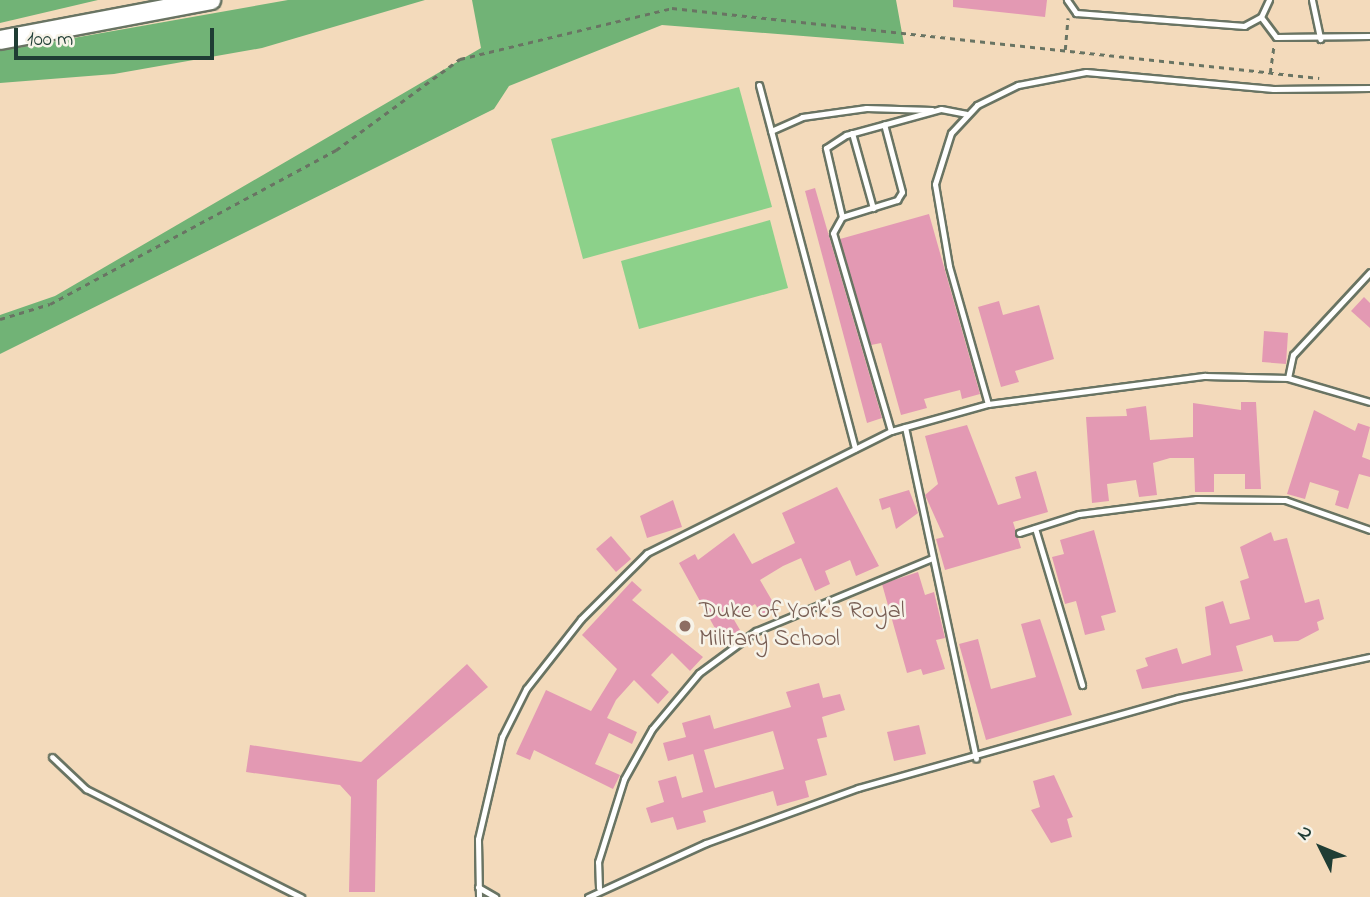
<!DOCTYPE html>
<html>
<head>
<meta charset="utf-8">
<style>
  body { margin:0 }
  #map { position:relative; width:1370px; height:897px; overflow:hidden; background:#f3dabb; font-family:"Indie Flower",sans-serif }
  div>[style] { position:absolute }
  .green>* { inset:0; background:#8cd18a }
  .forest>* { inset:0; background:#71b376 }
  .building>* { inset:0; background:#e399b3 }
  .path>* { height:2.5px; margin-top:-1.25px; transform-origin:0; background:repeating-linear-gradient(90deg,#697463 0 5px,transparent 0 10px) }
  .roads { filter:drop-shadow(2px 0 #697463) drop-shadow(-2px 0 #697463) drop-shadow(0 2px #697463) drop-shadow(0 -2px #697463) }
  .service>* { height:5px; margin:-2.5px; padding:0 2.5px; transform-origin:2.5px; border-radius:2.5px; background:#fff }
  .trunk>* { height:18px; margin:-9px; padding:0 9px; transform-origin:9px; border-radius:9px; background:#fff }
  .dots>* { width:19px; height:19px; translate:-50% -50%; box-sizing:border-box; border:4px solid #f7f3e8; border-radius:50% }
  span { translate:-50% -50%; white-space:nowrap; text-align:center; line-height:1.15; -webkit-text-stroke:5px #f7f3e8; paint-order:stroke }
  .education-label { font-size:24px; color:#785e54 }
  .left { translate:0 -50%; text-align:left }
  .north { position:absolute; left:1286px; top:813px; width:70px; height:70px; -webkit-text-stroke:5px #f7f3e8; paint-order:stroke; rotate:313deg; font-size:19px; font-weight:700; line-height:28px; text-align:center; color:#1f3d34 }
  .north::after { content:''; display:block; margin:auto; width:24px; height:32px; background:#1f3d34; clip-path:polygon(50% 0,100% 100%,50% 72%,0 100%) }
  .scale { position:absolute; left:14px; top:28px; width:200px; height:32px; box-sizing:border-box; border:4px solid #1f3d34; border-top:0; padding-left:9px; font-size:21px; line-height:24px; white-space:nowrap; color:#1f3d34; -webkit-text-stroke:5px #f7f3e8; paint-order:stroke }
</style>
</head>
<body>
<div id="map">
  <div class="green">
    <div style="clip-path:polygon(739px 87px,772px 207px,583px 259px,551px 139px)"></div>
    <div style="clip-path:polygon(770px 220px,788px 288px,639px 329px,621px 261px)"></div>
  </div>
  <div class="forest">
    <div style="clip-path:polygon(0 0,98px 0,0 23px)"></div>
    <div style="clip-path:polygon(288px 0,425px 0,262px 48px,114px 74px,0 83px,0 51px)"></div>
    <div style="clip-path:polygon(472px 0,896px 0,904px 44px,662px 25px,509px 86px,494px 109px,0 354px,0 315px,55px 296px,481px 48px)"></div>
  </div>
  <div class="building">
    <div style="clip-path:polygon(953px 0,1047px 0,1045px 17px,953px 7px)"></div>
    <div style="clip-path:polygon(815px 188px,882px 418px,867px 423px,805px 191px)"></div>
    <div style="clip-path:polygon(929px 214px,980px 394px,962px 399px,960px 390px,924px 399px,927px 408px,901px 415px,881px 343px,871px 345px,840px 239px)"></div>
    <div style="clip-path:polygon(1364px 297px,1370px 303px,1370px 328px,1351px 311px)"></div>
    <div style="clip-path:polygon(999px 301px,1003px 315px,1039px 305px,1054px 359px,1015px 371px,1019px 382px,1001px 387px,978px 307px)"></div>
    <div style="clip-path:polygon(1264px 331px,1288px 333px,1286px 364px,1262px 362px)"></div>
    <div style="clip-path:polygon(1241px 402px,1256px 402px,1261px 489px,1245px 489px,1245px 474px,1214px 474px,1214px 492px,1195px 492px,1194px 458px,1170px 458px,1153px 463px,1157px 495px,1139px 497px,1136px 480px,1107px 484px,1109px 501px,1092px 503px,1086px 417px,1127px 416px,1126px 409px,1146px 406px,1150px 440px,1193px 437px,1193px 403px,1241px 410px)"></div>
    <div style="clip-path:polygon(1314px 410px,1355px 431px,1358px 423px,1370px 427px,1362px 457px,1370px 460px,1370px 477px,1359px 474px,1348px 509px,1335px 505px,1339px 491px,1310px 482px,1305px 499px,1287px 494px)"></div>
    <div style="clip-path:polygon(967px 425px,998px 505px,1021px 498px,1015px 477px,1036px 471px,1048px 512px,1013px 522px,1021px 548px,945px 570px,936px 539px,944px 537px,925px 495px,938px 484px,925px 436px)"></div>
    <div style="clip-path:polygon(837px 487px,879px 566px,856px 576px,850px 560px,825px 571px,830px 584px,815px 591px,801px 558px,783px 566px,760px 580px,777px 609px,763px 617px,755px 604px,733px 618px,740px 630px,722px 641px,679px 563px,695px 554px,698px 560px,734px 533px,752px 564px,795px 543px,782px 513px)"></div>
    <div style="clip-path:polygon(909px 490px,918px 513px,896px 529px,890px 507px,882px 510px,879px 499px)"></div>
    <div style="clip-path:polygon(673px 500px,682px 527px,647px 538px,640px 516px)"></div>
    <div style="clip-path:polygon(1094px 530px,1116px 612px,1101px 616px,1105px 630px,1085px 635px,1076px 601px,1065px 604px,1052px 557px,1064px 554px,1060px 540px)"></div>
    <div style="clip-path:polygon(1271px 532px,1274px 541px,1287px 538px,1305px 603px,1319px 599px,1324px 619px,1317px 622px,1319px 630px,1298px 641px,1274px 642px,1272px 635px,1236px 646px,1243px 671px,1142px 689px,1136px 670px,1148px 666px,1145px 658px,1177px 648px,1182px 664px,1211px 655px,1205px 607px,1223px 601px,1230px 624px,1250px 619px,1240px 581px,1249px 578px,1240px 547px)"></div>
    <div style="clip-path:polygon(611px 536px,631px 559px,616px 572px,596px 549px)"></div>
    <div style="clip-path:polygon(918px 572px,925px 595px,934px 592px,945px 638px,936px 640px,945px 669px,923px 675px,921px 669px,907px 673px,882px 584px)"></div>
    <div style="clip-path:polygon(632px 581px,642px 590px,632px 600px,703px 657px,690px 671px,672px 653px,651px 675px,669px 692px,658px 704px,634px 680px,616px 700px,607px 718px,637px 732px,632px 744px,609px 733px,595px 764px,620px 775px,613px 789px,534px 750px,530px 760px,516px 754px,546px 690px,591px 711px,617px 669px,582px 635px)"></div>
    <div style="clip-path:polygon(1040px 619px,1072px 715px,986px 740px,959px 644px,978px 639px,991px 689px,1036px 677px,1021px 624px)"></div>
    <div style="clip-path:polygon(467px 664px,488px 687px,377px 780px,375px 892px,349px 892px,351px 797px,340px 785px,246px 772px,250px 745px,361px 762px)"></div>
    <div style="clip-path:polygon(evenodd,819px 683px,823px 698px,840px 694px,845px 710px,822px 717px,827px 737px,817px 739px,827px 775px,805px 781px,809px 797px,777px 806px,773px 791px,703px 811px,706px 822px,677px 830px,673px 817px,651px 823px,646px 808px,664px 802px,658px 781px,676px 776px,682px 798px,703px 792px,693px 754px,668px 761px,663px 743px,686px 737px,682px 723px,710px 715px,714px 729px,791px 707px,786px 692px,819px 683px,773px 731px,784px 769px,715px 788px,704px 750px,773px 731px)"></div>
    <div style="clip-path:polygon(919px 725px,926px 754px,894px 761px,887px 732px)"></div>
    <div style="clip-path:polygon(1054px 775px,1073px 817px,1067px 819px,1072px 837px,1051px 843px,1031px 810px,1040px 807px,1033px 781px)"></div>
  </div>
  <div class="path">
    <div style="left:1065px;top:50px;width:32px;rotate:-85deg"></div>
    <div style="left:1270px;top:73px;width:28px;rotate:-82deg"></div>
    <div style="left:0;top:319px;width:52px;rotate:-16.7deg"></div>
    <div style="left:50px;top:304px;width:325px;rotate:-28.3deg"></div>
    <div style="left:336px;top:150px;width:154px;rotate:-36.3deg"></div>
    <div style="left:460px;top:59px;width:218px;rotate:-13.5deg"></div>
    <div style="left:672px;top:8px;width:651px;rotate:6.17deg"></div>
  </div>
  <div class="roads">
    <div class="service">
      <div style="left:1067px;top:0;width:16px;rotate:55deg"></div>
      <div style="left:1076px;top:13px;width:169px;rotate:4.4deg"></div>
      <div style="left:1244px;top:26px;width:19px;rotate:-28deg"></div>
      <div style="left:1261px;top:17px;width:19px;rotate:-65deg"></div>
      <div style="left:1312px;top:0;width:40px;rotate:78deg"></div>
      <div style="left:1261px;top:17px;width:25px;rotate:53deg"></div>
      <div style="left:1276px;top:37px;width:94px;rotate:-0.6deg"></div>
      <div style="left:759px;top:85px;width:376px;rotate:75.2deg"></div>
      <div style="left:771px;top:131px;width:34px;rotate:-24deg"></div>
      <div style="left:802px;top:117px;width:65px;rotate:-8deg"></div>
      <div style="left:866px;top:108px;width:66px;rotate:1.7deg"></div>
      <div style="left:852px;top:133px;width:78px;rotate:74.4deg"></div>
      <div style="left:842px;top:217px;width:58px;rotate:-17.2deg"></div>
      <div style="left:897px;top:200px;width:9px;rotate:-58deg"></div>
      <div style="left:902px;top:192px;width:70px;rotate:-104.8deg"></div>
      <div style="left:1288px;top:378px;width:24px;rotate:-78deg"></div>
      <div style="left:1293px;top:355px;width:113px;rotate:-47.1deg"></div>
      <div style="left:988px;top:404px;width:143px;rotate:-105.8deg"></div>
      <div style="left:949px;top:266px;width:83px;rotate:-99.7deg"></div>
      <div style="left:935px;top:184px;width:53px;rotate:-72.6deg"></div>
      <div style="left:951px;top:133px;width:38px;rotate:-47deg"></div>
      <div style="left:977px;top:105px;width:46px;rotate:-26deg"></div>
      <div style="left:1018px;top:85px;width:69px;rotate:-10.8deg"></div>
      <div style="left:1086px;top:72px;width:188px;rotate:5.2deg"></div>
      <div style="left:1273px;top:89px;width:97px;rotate:-0.6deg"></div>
      <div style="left:905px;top:427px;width:339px;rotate:77.9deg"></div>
      <div style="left:891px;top:431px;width:206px;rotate:-106.3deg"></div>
      <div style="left:833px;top:233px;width:18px;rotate:-61deg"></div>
      <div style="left:842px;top:217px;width:71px;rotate:-103.1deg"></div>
      <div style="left:826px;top:148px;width:24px;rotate:-33deg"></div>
      <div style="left:846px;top:135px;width:98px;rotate:-15.3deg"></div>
      <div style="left:941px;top:109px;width:25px;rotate:11deg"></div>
      <div style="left:1035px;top:528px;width:164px;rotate:73.3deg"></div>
      <div style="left:1019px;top:533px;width:63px;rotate:-17.6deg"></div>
      <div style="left:1079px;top:514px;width:118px;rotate:-7.3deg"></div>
      <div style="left:1196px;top:499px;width:89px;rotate:0.6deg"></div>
      <div style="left:1285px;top:500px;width:90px;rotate:19.4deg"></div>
      <div style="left:52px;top:757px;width:47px;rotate:43.3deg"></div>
      <div style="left:86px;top:789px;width:241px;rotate:26.7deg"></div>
      <div style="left:478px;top:887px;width:20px;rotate:30deg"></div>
      <div style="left:599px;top:888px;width:26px;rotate:-92deg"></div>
      <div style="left:598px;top:862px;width:87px;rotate:-72.6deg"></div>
      <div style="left:624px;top:779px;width:57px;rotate:-60.8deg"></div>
      <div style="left:652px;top:729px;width:73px;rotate:-50deg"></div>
      <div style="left:699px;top:673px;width:71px;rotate:-36.4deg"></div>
      <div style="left:756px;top:631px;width:191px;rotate:-22.5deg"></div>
      <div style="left:479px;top:897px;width:58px;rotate:-91deg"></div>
      <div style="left:478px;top:839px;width:105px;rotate:-76.8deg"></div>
      <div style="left:502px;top:737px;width:54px;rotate:-63.4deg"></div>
      <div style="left:526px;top:689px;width:89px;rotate:-51.8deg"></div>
      <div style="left:581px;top:619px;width:93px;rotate:-45deg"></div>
      <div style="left:647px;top:553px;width:273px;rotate:-26.6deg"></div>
      <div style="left:891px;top:431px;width:101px;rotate:-15.6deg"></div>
      <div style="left:988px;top:404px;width:219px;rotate:-7.4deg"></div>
      <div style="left:1205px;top:376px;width:83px;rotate:1.4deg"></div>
      <div style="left:1288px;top:378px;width:85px;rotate:16.3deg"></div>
      <div style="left:588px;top:897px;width:130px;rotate:-24.6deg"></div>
      <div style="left:706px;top:843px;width:162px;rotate:-19.9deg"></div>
      <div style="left:858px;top:788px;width:332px;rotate:-15.7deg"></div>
      <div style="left:1178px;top:698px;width:196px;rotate:-12.1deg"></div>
    </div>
    <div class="trunk">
      <div style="left:0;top:40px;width:215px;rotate:-10.7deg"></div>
    </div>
  </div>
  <div class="dots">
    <div style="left:685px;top:626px;background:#8d6e63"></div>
  </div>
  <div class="education-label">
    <span class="left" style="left:699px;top:626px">Duke of York's Royal<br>Military School</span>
  </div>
  <div class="north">N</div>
  <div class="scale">100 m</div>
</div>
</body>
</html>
